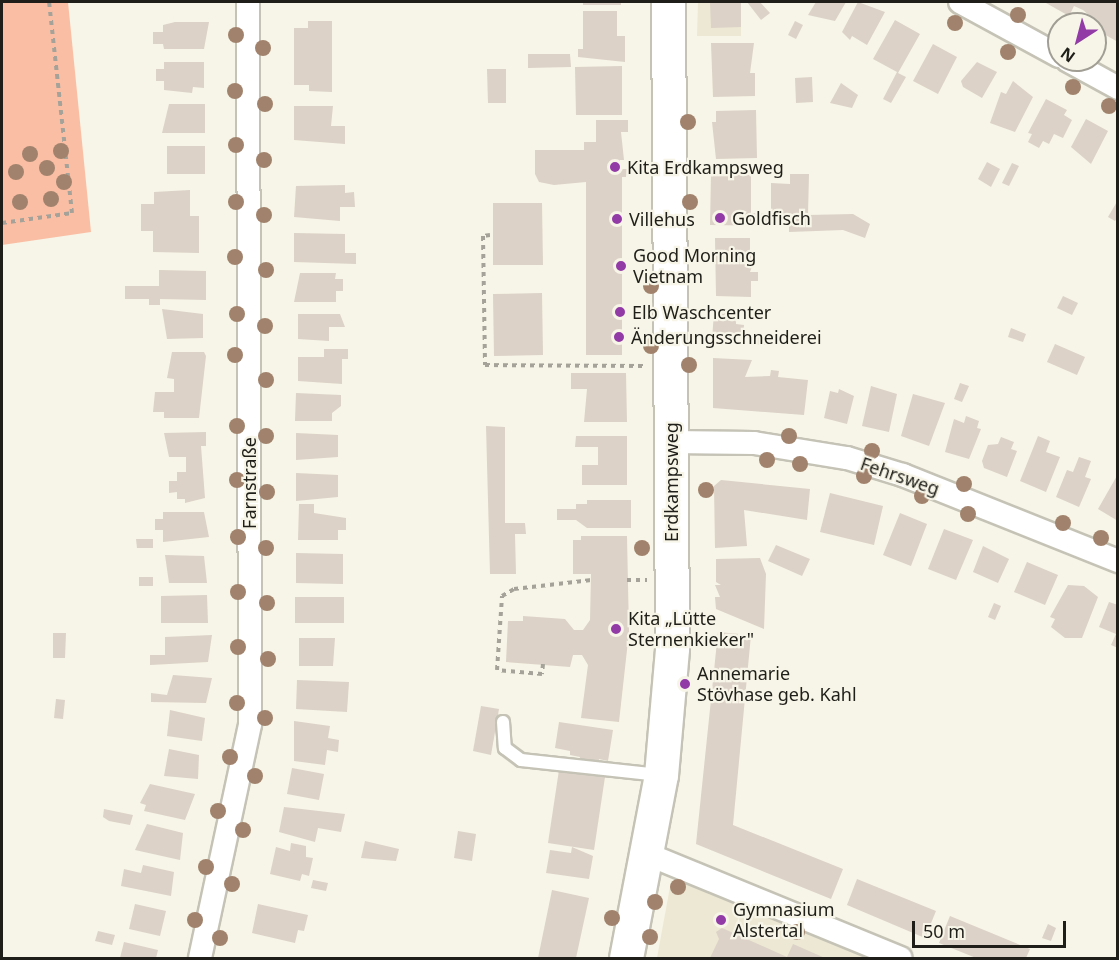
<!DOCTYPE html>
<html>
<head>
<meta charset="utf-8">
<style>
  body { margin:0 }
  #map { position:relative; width:1119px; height:960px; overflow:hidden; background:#f7f5e7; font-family:"Noto Sans",sans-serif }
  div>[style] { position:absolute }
  .built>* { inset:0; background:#ece8d3 }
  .green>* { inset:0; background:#fabea5 }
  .building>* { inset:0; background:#dcd2c7 }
  .path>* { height:4px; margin-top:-2px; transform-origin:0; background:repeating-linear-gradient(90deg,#a5a399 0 4.5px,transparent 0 9px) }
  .roads { filter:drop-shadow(2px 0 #c5c3b6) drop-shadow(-2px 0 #c5c3b6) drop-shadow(0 2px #c5c3b6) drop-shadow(0 -2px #c5c3b6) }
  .lane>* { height:12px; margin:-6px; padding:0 6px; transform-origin:6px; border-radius:6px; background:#fff }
  .street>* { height:22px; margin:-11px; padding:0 11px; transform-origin:11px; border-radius:11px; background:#fff }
  .secondary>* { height:33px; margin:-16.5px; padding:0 16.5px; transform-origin:16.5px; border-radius:16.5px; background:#fff }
  .trees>* { width:16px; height:16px; margin:-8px; border-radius:50%; background:#a1836d }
  .dots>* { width:16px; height:16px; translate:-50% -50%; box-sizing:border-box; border:3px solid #f7f5e7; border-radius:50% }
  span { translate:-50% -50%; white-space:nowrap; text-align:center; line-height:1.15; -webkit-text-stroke:4.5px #f7f5e7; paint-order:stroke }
  .poi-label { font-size:18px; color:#1f1e19 }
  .left { translate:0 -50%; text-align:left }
  .street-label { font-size:18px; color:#1f1e19 }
  .frame { position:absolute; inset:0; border:3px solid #1f1e19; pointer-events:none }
  .north { position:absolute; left:1047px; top:12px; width:60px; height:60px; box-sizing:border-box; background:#f7f5e7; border:2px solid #a19f95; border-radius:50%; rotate:216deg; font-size:16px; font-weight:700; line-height:24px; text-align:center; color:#1f1e19 }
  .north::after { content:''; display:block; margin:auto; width:21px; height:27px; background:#923aa6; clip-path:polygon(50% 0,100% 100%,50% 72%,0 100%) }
  .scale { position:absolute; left:912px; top:921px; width:154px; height:27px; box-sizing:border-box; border:3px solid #1f1e19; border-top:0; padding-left:8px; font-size:18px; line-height:21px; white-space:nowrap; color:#1f1e19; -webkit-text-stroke:4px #f7f5e7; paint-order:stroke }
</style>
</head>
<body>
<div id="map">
  <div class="built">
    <div style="clip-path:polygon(698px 2px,741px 2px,741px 36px,697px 36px)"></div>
    <div style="clip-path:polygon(683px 881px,869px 958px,657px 958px,670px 887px)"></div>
  </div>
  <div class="green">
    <div style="clip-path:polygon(2px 2px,68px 2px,91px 232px,2px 245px)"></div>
  </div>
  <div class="building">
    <div style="clip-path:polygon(583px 2px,621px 2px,621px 5px,583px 5px)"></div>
    <div style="clip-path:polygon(710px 2px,741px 2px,741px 27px,711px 28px)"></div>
    <div style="clip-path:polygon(747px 2px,760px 2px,770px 13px,761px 20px)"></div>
    <div style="clip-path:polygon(816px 2px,846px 2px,835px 21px,808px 15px)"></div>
    <div style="clip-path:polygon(858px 2px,885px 12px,867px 45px,852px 36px,850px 40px,842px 32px)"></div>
    <div style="clip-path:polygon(1118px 2px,1118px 42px,1095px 29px,1098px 23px,1083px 10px,1074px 6px,1069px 16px,1046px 3px)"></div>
    <div style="clip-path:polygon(583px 11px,617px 11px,617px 36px,625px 36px,625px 62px,578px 57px,578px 49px,583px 49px)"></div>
    <div style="clip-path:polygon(895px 20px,920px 34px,898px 73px,906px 77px,891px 103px,883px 99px,897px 72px,873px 59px)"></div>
    <div style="clip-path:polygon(308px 21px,332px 21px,332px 92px,309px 91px,309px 85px,294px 85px,294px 28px,308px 28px)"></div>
    <div style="clip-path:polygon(795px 21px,803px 25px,796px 39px,788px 35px)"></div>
    <div style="clip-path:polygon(175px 22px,209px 22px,204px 49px,164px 49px,163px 44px,153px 44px,153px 32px,163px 32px,163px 25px)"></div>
    <div style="clip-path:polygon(711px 43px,754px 43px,750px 73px,755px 73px,755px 96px,713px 97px)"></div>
    <div style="clip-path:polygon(933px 44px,957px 57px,938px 94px,913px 81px)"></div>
    <div style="clip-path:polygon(528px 54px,570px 54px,571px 67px,528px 68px)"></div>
    <div style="clip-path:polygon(164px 62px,204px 62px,204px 88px,193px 87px,192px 93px,164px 90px,164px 81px,156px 81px,156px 69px,164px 69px)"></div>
    <div style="clip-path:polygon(977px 62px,997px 72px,982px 98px,963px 87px,961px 81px)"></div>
    <div style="clip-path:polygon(622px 66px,622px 115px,576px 115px,575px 67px)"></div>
    <div style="clip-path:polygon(487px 69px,506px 69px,506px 103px,488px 103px)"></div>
    <div style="clip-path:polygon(812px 77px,813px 102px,796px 103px,795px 78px)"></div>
    <div style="clip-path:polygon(1013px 81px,1033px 97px,1015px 132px,990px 123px,1001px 92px,1006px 94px)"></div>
    <div style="clip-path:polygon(841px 83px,858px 95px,852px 108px,830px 103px)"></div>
    <div style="clip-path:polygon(1046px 99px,1067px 110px,1064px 115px,1072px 120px,1063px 138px,1054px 134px,1049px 144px,1043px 141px,1039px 148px,1028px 142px,1032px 134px,1028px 133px)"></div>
    <div style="clip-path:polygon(169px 104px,205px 104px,205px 133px,162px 133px)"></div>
    <div style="clip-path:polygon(294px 106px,333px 106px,331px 126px,345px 126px,345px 144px,294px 140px)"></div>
    <div style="clip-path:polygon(756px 110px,757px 158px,716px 159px,712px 122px,716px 122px,716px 111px)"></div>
    <div style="clip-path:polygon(1086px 119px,1108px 131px,1091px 164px,1071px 147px)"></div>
    <div style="clip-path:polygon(596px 120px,628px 120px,628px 132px,621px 132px,624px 160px,620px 160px,620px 169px,627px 169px,626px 177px,622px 177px,622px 355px,586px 355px,586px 182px,554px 185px,539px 182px,535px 174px,535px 150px,584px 150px,584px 142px,596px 142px)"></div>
    <div style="clip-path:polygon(167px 146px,205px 146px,205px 174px,167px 174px)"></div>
    <div style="clip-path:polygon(987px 162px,1000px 169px,991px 187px,978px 179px)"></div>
    <div style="clip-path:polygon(1012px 163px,1019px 166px,1009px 186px,1002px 183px)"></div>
    <div style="clip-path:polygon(711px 174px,751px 175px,751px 213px,771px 214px,771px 183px,790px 184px,790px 174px,809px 174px,808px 215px,853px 214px,870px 224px,865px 238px,843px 230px,789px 232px,789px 226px,710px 225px)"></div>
    <div style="clip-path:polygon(345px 185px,345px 193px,354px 192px,355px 207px,340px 207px,340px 221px,294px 217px,296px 186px)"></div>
    <div style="clip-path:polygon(190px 190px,190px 216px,199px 216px,199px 253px,153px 252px,153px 231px,141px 231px,141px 204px,154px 204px,154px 192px)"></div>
    <div style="clip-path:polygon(1118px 200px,1118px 217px,1115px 221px,1108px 217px)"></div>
    <div style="clip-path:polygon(493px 203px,542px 203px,543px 265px,493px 265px)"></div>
    <div style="clip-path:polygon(294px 233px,345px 234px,345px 253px,356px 253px,356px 264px,294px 262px)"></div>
    <div style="clip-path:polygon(715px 238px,750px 238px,750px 253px,757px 253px,750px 272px,758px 272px,758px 281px,751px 281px,751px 297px,716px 296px)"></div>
    <div style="clip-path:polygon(159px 270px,206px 271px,206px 300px,160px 299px,160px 305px,149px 305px,149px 299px,125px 299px,125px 286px,159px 286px)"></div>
    <div style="clip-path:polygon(300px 273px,336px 273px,335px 279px,343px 279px,343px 291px,336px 291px,336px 302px,294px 302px)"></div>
    <div style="clip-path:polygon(542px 293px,543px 355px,494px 356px,493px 294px)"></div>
    <div style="clip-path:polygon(1063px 296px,1078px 303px,1072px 315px,1057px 308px)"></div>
    <div style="clip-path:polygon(162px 309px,203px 314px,203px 338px,167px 339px)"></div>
    <div style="clip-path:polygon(724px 309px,736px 314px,736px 324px,744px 325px,743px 336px,712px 339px,714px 313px,724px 314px)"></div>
    <div style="clip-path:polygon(298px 314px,340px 314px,345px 327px,329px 327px,329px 341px,298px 339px)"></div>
    <div style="clip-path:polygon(1011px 328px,1026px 334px,1023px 342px,1008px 337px)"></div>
    <div style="clip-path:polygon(751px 337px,768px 338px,768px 345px,751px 345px)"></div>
    <div style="clip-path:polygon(1055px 344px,1085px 357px,1077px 375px,1047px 362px)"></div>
    <div style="clip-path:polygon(324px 349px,348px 349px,348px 359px,342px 359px,342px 384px,298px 381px,298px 357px,324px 357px)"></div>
    <div style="clip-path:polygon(172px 352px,204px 352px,206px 356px,199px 418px,164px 418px,164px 412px,153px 412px,155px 392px,174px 392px,174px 379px,167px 378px)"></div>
    <div style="clip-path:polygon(713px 358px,752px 360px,745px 377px,770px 376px,771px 370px,779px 371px,778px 377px,808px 380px,804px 415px,713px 408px)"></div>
    <div style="clip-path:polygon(571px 373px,626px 373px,627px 422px,584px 422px,587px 389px,571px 389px)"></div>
    <div style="clip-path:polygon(960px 383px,969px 386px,962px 402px,954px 399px)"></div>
    <div style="clip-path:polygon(871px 386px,897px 394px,889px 432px,862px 426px)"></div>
    <div style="clip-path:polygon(839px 389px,854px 396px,847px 424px,824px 418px,830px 391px,838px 393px)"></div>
    <div style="clip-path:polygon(296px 393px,341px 395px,341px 406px,332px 413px,332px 421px,295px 421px)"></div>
    <div style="clip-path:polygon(913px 394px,945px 403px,929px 446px,901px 436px)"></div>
    <div style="clip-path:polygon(966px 416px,979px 421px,977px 428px,981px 429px,969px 459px,945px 452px,954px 419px,964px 423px)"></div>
    <div style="clip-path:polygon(486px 426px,505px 427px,505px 523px,525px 523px,526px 534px,515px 534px,516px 574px,490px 574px)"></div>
    <div style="clip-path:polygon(206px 432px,206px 446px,201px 446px,205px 498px,185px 503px,185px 499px,177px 499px,177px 492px,169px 493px,169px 481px,177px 481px,177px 472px,186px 472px,186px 457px,169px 457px,164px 433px)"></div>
    <div style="clip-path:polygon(296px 433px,338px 435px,338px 457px,296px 460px)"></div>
    <div style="clip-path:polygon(576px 436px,627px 436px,627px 485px,582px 485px,582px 465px,598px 465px,598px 447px,575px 447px)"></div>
    <div style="clip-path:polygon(1038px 436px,1050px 441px,1046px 452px,1060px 457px,1046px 492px,1020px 481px)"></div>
    <div style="clip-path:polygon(1001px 437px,1014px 442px,1011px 449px,1017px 451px,1007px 477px,984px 468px,982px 461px,988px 445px,998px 444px)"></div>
    <div style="clip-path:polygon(1079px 457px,1091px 461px,1085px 477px,1091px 479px,1079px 507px,1056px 497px,1067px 470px,1073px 472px)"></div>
    <div style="clip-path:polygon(296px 473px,338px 475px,338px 497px,296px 501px)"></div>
    <div style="clip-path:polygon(1118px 474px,1118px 521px,1098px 509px)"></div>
    <div style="clip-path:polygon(721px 480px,810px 489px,807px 520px,744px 510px,747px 546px,715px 548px,714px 486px)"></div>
    <div style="clip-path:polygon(830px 493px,883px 506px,874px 545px,820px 532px)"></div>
    <div style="clip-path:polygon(587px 500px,631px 500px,631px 528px,587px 528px,576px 520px,557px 520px,557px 509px,576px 509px,576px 504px,587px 504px)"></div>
    <div style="clip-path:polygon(299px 504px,314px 504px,314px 513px,346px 518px,346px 530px,338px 530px,338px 540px,298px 540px)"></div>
    <div style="clip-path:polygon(163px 512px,204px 512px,209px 537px,163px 542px,163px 530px,155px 530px,155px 519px,163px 519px)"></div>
    <div style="clip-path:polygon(900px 513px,927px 524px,911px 566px,883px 555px)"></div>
    <div style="clip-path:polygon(944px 529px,973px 540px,956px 580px,928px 569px)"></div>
    <div style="clip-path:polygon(581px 536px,627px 536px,629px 632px,619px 722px,581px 718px,588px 665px,582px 655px,573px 655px,570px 667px,506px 662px,508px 621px,523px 621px,523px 616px,565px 619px,574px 630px,583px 630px,590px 620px,591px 574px,573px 574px,573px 540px,581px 540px)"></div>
    <div style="clip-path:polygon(136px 539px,153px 539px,153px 548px,137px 548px)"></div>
    <div style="clip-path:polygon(776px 545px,810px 559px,802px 576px,768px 561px)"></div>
    <div style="clip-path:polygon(983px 546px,1009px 559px,998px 583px,973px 572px)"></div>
    <div style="clip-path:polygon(296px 553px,343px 554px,343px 584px,296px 583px)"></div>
    <div style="clip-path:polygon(165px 555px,204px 556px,207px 583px,169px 583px)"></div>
    <div style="clip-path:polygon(760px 558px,766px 574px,764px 629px,716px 609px,715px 597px,720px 597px,715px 585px,721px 585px,716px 582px,716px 559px)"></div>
    <div style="clip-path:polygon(1027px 562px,1058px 575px,1045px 605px,1014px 592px)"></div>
    <div style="clip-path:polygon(139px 577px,153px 577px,153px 586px,139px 586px)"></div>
    <div style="clip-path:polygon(1068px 585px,1084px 586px,1098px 597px,1082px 638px,1065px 638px,1051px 627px,1055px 619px,1050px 617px)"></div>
    <div style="clip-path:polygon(207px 595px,208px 623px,161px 623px,161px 596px)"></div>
    <div style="clip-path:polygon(295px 597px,344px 597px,344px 623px,295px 623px)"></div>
    <div style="clip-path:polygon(1109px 602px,1118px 605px,1118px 648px,1111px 645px,1116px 634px,1099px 627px)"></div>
    <div style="clip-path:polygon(994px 603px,1001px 606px,995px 620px,988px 617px)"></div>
    <div style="clip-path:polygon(718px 632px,751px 635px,733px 825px,843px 869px,831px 899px,696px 844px)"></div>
    <div style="clip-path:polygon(53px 633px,66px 633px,65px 658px,53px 658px)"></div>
    <div style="clip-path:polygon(212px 635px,208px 662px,150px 665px,150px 655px,165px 655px,165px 637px)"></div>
    <div style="clip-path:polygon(299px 638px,335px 638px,333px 666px,299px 666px)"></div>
    <div style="clip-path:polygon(173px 675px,212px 678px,206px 703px,151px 702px,151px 693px,167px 695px)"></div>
    <div style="clip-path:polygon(297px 680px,349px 682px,347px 712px,296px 709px)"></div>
    <div style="clip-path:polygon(56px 699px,65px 700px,63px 719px,54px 718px)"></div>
    <div style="clip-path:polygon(481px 706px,499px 709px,491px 755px,473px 751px)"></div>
    <div style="clip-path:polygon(170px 710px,205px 718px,202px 741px,167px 736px)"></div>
    <div style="clip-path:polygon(294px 721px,330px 726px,328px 738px,339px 740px,338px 752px,327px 750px,325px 765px,294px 761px)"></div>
    <div style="clip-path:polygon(559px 722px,613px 730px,608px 761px,599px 759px,598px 765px,579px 762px,580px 757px,570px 755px,570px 751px,555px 748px)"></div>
    <div style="clip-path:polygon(169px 749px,199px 755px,198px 779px,164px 776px)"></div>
    <div style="clip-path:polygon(292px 768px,324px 774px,319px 800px,287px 794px)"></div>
    <div style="clip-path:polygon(559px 770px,605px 777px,594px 850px,548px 843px)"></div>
    <div style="clip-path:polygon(150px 784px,195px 794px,185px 820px,144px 811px,146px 805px,140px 803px)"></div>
    <div style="clip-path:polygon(284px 807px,345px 814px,341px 832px,318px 828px,315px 842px,279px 832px)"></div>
    <div style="clip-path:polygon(104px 809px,133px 815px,130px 825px,109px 821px,103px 817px)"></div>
    <div style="clip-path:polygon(147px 824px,183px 833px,180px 860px,135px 850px)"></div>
    <div style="clip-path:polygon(458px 831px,476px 834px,472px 861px,454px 858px)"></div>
    <div style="clip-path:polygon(365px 841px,399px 849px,396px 861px,361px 858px)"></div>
    <div style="clip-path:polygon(291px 843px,306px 846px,306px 857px,313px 858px,309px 876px,302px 874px,300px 881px,270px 874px,276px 847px,290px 851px)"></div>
    <div style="clip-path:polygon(572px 847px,593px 856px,589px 879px,546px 873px,550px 850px,571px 853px)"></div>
    <div style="clip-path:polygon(143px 865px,174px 872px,171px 896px,121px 886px,124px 869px,141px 873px)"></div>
    <div style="clip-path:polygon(857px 879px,936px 911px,925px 938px,847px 905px)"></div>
    <div style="clip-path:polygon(313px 880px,328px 883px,326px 891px,311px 888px)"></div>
    <div style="clip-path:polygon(552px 890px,589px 898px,576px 958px,538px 958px)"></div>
    <div style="clip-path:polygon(135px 904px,166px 911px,160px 936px,129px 929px)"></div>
    <div style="clip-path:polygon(258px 904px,308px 915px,304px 931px,298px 930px,295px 943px,252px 933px)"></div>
    <div style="clip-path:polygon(950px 916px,1030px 949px,1026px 958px,976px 958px,939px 943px)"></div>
    <div style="clip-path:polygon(1048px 924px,1056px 928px,1051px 941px,1042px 938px)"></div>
    <div style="clip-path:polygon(722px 928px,787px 957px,793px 944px,825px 958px,710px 958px,719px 939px,716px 932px)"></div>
    <div style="clip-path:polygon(98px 931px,115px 935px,112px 945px,95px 941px)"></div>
    <div style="clip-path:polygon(124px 942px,158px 950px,156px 958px,120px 958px)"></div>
  </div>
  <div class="path">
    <div style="left:2px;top:223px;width:71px;rotate:-8.1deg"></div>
    <div style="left:72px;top:213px;width:212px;rotate:-96.2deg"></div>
    <div style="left:490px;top:235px;width:7px;rotate:172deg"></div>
    <div style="left:483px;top:236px;width:129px;rotate:89.1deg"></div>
    <div style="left:485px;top:365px;width:161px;rotate:0.4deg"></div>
    <div style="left:627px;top:580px;width:20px"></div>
    <div style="left:543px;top:664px;width:10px;rotate:96deg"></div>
    <div style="left:542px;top:674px;width:45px;rotate:-174.9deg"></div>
    <div style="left:497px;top:670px;width:74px;rotate:-86.1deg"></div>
    <div style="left:502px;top:596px;width:14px;rotate:-30deg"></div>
    <div style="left:514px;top:589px;width:78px;rotate:-6.7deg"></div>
  </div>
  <div class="roads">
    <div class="lane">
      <div style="left:503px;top:722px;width:26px;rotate:86deg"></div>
      <div style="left:505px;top:748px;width:20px;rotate:37deg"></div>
      <div style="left:521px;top:760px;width:139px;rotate:6.2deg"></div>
    </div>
    <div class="street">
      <div style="left:960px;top:2px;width:113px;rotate:28.6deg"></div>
      <div style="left:1067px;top:60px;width:58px;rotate:28.8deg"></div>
      <div style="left:671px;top:442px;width:83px;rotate:0.7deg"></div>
      <div style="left:754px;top:443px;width:94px;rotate:9.2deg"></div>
      <div style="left:847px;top:458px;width:59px;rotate:16.9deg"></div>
      <div style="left:903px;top:475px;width:232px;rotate:21.8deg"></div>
      <div style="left:647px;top:854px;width:274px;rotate:22.3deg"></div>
      <div style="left:200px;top:958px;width:239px;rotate:-77.9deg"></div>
      <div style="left:250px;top:724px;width:722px;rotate:-90.16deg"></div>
    </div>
    <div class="secondary">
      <div style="left:626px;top:958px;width:186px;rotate:-79.2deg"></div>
      <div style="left:661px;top:775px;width:127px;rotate:-85deg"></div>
      <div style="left:672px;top:648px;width:646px;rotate:-90.35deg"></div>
    </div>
  </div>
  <div class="trees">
    <div style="left:1018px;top:15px"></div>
    <div style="left:955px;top:23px"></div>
    <div style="left:236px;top:35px"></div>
    <div style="left:263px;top:48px"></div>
    <div style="left:1008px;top:52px"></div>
    <div style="left:1073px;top:87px"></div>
    <div style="left:235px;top:91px"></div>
    <div style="left:265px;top:104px"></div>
    <div style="left:1109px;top:106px"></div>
    <div style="left:688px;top:122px"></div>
    <div style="left:236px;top:145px"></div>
    <div style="left:61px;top:151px"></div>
    <div style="left:30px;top:154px"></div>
    <div style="left:264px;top:160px"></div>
    <div style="left:47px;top:168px"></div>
    <div style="left:16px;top:172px"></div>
    <div style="left:64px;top:182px"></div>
    <div style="left:51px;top:199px"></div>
    <div style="left:20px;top:202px"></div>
    <div style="left:236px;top:202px"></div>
    <div style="left:690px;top:202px"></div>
    <div style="left:264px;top:215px"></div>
    <div style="left:235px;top:257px"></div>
    <div style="left:266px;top:270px"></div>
    <div style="left:651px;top:286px"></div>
    <div style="left:237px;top:314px"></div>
    <div style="left:265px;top:326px"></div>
    <div style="left:651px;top:346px"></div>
    <div style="left:235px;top:355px"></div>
    <div style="left:689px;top:365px"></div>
    <div style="left:266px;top:380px"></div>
    <div style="left:237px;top:426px"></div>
    <div style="left:266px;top:436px"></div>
    <div style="left:789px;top:436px"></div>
    <div style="left:872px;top:451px"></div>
    <div style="left:767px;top:460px"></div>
    <div style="left:800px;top:464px"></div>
    <div style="left:864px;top:476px"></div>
    <div style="left:237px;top:480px"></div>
    <div style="left:964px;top:484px"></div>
    <div style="left:706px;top:490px"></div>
    <div style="left:267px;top:492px"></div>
    <div style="left:922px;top:496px"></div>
    <div style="left:968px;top:514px"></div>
    <div style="left:1063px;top:523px"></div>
    <div style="left:238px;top:537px"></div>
    <div style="left:1101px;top:538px"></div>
    <div style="left:266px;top:548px"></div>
    <div style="left:642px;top:548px"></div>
    <div style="left:238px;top:592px"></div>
    <div style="left:267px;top:603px"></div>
    <div style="left:238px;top:647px"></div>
    <div style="left:268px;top:659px"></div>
    <div style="left:237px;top:703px"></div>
    <div style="left:265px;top:718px"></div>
    <div style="left:230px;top:757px"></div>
    <div style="left:255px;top:776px"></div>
    <div style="left:218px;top:811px"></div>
    <div style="left:243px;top:830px"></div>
    <div style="left:206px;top:867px"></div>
    <div style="left:232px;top:884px"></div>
    <div style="left:678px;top:887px"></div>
    <div style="left:655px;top:902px"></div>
    <div style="left:612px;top:918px"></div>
    <div style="left:195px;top:920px"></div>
    <div style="left:797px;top:932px"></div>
    <div style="left:650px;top:937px"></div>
    <div style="left:220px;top:938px"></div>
  </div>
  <div class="dots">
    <div style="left:615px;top:167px;background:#923aa6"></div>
    <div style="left:720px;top:218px;background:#923aa6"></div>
    <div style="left:617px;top:219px;background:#923aa6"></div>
    <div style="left:621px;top:266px;background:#923aa6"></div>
    <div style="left:620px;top:312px;background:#923aa6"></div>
    <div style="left:619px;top:337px;background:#923aa6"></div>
    <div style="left:616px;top:629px;background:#923aa6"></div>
    <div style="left:685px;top:684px;background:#923aa6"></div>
    <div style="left:721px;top:920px;background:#923aa6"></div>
  </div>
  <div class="poi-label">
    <span class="left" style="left:627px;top:167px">Kita Erdkampsweg</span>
    <span class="left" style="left:732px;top:218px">Goldfisch</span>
    <span class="left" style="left:629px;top:219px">Villehus</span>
    <span class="left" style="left:633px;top:266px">Good Morning<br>Vietnam</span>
    <span class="left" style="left:632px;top:312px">Elb Waschcenter</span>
    <span class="left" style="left:631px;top:337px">Änderungsschneiderei</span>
    <span class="left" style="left:628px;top:629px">Kita „Lütte<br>Sternenkieker"</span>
    <span class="left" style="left:697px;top:684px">Annemarie<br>Stövhase geb. Kahl</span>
    <span class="left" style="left:733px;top:920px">Gymnasium<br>Alstertal</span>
  </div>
  <div class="street-label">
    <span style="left:900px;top:476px;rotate:19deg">Fehrsweg</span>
    <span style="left:671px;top:482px;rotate:-90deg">Erdkampsweg</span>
    <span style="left:249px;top:483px;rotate:-90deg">Farnstraße</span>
  </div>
  <div class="frame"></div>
  <div class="north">N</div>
  <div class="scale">50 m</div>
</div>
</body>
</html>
